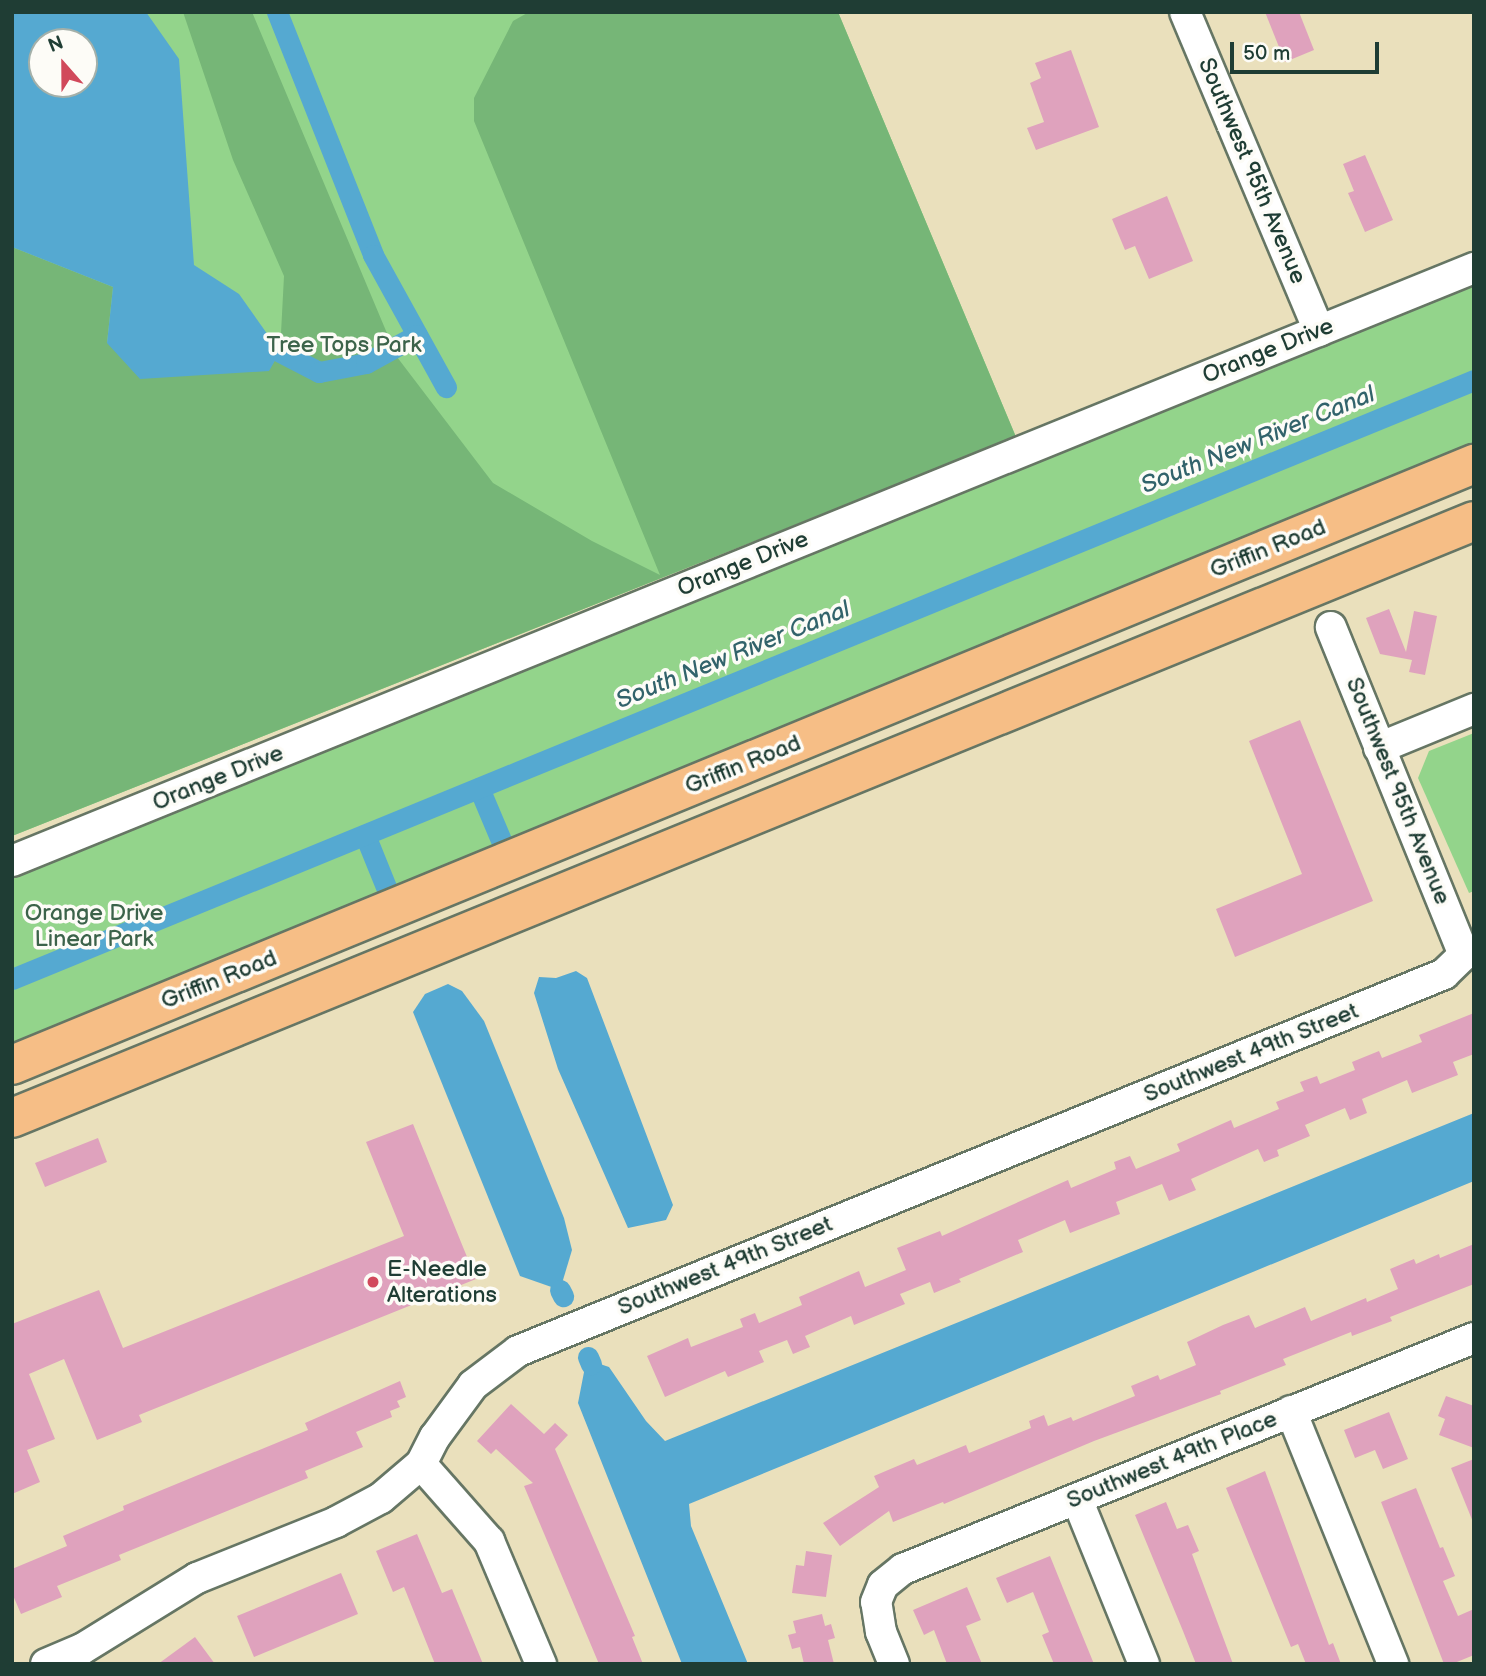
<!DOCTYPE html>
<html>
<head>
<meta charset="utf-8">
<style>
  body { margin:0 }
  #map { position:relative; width:1486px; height:1676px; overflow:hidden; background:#eae0bc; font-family:"Balsamiq Sans",sans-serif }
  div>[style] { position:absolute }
  .green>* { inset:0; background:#93d48b }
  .forest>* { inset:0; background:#76b677 }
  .water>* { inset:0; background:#55a9d1 }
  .canal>* { height:21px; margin:-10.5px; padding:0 10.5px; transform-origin:10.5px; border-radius:10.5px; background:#55a9d1 }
  .building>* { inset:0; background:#dfa2bd }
  .roads { filter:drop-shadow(2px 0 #667664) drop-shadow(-2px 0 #667664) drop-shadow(0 2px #667664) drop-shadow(0 -2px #667664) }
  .minor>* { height:30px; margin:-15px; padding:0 15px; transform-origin:15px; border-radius:15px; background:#fff }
  .major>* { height:38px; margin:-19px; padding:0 19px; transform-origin:19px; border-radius:19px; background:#f6be86 }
  .dots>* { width:19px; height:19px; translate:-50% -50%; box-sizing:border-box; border:4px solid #fdfcf7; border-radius:50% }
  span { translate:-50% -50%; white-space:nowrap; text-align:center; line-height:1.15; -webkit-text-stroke:7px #fdfcf7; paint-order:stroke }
  .street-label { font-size:23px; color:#1f3d34 }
  .park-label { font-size:23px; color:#3c634a }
  .poi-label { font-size:23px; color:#1f3d34 }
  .left { translate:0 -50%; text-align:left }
  .water-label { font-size:24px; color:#32636b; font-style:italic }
  .frame { position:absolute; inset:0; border:14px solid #1f3d34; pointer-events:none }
  .north { position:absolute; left:28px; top:28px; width:70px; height:70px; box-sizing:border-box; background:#fdfcf7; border:2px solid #a4b0a9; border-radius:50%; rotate:339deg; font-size:19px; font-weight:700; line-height:28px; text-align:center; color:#1f3d34 }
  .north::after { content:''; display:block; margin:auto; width:24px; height:32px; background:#d1495b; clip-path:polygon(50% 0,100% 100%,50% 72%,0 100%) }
  .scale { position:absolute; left:1230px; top:42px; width:149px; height:32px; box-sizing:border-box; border:4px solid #1f3d34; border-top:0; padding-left:9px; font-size:21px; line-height:24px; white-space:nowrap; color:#1f3d34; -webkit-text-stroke:5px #fdfcf7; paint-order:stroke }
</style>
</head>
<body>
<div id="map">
  <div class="green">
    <div style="clip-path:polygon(evenodd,12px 12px,838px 12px,1016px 437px,12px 836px,12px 12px,42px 42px,84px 42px,84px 84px,42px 84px,42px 42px)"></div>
    <div style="clip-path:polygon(1474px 282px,1474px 445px,12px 1043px,12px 876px)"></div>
    <div style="clip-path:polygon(1474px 733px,1474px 891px,1469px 893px,1418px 778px,1429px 751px)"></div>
  </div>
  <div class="forest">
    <div style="clip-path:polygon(183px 12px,252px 12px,397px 357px,493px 483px,592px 541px,660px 575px,474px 121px,474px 98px,513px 21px,529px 12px,838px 12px,1016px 437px,12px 836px,12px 247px,113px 287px,107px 343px,268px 371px,280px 352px,284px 276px,233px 160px)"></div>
  </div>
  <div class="water">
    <div style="clip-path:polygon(evenodd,12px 12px,146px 12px,179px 59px,194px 265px,239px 294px,280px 352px,269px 371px,140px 379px,107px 343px,113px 287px,12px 247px,12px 12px,42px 42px,84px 42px,84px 84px,42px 84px,42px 42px)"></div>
    <div style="clip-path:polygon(576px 971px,587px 978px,673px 1205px,666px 1220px,628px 1228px,558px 1069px,534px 993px,539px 977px,556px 978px)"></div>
    <div style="clip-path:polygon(448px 984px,462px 991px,484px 1021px,564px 1218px,572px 1250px,560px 1290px,520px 1276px,413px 1012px,425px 994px)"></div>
    <div style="clip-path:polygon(1474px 1113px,1474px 1181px,689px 1504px,691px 1526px,748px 1664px,682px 1664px,578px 1403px,585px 1367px,594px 1362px,609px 1367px,646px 1421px,665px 1441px)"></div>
  </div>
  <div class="canal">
    <div style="left:277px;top:12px;width:261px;rotate:68.4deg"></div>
    <div style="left:373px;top:255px;width:151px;rotate:61.1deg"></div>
    <div style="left:280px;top:352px;width:44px;rotate:27.1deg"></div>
    <div style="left:319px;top:372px;width:48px;rotate:-10.8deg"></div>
    <div style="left:366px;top:363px;width:58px;rotate:-28.8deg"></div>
    <div style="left:479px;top:788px;width:56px;rotate:67.1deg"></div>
    <div style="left:365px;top:835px;width:56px;rotate:68deg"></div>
    <div style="left:12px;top:979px;width:1580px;rotate:-22.28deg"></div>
    <div style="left:560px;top:1290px;width:7px;rotate:63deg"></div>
    <div style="left:588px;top:1357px;width:8px;rotate:67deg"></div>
  </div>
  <div class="building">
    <div style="clip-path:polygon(1265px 12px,1299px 12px,1314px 50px,1285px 62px)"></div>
    <div style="clip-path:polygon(1071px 50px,1099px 127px,1036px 150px,1027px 128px,1044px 122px,1030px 83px,1041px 78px,1035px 63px)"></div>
    <div style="clip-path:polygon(1365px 155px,1393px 220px,1365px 232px,1348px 193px,1354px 191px,1343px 164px)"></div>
    <div style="clip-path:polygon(1167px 196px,1193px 261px,1149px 279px,1135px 246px,1125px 250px,1112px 219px)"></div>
    <div style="clip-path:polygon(1389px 609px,1406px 652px,1414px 611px,1437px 616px,1425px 675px,1409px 672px,1412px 660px,1380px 654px,1366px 618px)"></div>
    <div style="clip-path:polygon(1300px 720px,1373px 901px,1235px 957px,1216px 909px,1302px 874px,1249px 741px)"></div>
    <div style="clip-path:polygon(1474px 1013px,1474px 1054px,1453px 1062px,1458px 1075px,1412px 1093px,1407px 1080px,1362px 1099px,1367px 1113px,1350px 1120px,1345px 1108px,1305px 1125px,1310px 1136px,1277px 1150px,1279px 1156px,1264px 1162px,1258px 1149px,1191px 1179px,1196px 1190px,1169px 1201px,1162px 1184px,1116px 1202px,1120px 1214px,1104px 1220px,1070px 1233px,1065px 1220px,1018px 1240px,1023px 1252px,959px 1279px,961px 1282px,934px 1293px,930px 1282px,900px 1294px,905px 1304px,854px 1325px,851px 1316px,805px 1336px,810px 1347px,793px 1354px,787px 1340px,759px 1351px,764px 1362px,728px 1377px,725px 1371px,665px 1397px,647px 1356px,688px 1338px,691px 1347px,743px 1327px,740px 1319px,755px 1313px,759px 1323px,802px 1305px,799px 1297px,859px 1271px,865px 1287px,906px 1270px,897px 1248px,940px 1231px,942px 1236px,1068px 1180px,1071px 1188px,1116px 1169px,1114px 1162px,1130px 1156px,1136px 1169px,1180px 1151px,1177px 1144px,1231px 1120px,1234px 1128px,1279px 1109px,1276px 1102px,1304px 1091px,1300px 1082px,1317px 1076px,1320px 1084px,1355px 1070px,1352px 1062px,1379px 1051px,1382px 1058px,1422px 1042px,1419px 1035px)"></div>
    <div style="clip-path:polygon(413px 1124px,476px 1279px,139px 1415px,142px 1422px,97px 1440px,64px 1359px,29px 1374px,55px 1439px,27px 1450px,40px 1482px,12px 1494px,12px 1324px,99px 1290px,123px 1348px,404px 1236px,366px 1142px)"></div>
    <div style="clip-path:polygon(98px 1138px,107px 1162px,45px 1187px,35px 1163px)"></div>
    <div style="clip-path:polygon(1474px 1244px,1474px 1284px,1390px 1317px,1392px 1321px,1352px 1336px,1351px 1332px,1283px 1359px,1286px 1365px,1220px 1391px,1221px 1394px,1094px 1441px,944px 1504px,943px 1502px,893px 1522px,889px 1511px,840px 1546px,823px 1523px,879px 1487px,874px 1476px,914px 1459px,917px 1465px,966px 1445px,969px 1453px,1031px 1428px,1029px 1421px,1044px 1415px,1048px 1426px,1071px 1417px,1073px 1421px,1135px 1396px,1131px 1386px,1158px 1375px,1160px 1380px,1196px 1365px,1187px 1342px,1223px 1325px,1249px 1315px,1255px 1328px,1305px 1307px,1311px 1321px,1366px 1298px,1367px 1302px,1398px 1289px,1390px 1269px,1414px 1259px,1416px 1264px,1439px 1254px,1440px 1258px)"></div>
    <div style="clip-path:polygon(400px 1381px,406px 1397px,397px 1401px,400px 1407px,390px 1411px,392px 1417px,356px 1432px,363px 1447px,305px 1471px,308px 1478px,119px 1555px,121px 1560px,57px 1586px,62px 1597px,21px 1614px,12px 1593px,12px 1569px,67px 1546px,63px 1536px,124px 1510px,123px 1506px,308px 1430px,305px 1423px)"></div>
    <div style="clip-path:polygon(1446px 1396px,1474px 1406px,1474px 1448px,1439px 1435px,1445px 1419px,1438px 1416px)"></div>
    <div style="clip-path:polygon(511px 1404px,544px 1434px,555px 1423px,568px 1435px,555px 1449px,635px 1636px,632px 1637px,643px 1664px,599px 1664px,524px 1486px,533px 1483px,496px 1449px,491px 1454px,477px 1441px)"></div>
    <div style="clip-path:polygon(1389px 1412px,1408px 1459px,1383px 1469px,1375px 1450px,1355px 1458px,1344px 1430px)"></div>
    <div style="clip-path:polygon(1474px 1459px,1474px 1522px,1473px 1522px,1451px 1468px)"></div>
    <div style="clip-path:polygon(1265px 1471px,1329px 1645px,1333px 1643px,1341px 1664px,1306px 1664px,1298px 1644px,1291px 1647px,1226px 1488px)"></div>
    <div style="clip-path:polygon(1416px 1488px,1440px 1548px,1443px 1547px,1455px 1576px,1443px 1581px,1458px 1616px,1474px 1609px,1474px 1655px,1452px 1664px,1444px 1664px,1381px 1502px)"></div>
    <div style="clip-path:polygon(1166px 1502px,1177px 1529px,1188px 1525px,1199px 1551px,1192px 1554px,1233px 1664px,1196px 1664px,1183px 1631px,1135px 1515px)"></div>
    <div style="clip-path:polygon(417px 1534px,442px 1593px,452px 1589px,483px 1664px,435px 1664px,404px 1587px,393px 1592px,376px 1551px)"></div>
    <div style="clip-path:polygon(806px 1551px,832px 1555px,826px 1597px,792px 1593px,796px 1565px,804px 1566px)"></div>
    <div style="clip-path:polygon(1050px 1556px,1069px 1603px,1094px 1664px,1054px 1664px,1042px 1635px,1049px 1632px,1033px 1592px,1007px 1603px,996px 1578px)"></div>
    <div style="clip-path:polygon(341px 1573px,358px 1614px,254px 1657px,237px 1616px)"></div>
    <div style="clip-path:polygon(967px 1587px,981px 1620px,966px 1626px,982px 1664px,947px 1664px,934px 1630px,924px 1635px,913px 1610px)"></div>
    <div style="clip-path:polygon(822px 1614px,825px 1626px,831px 1624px,835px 1638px,828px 1640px,834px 1664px,804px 1664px,800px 1647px,792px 1649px,788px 1635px,796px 1633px,793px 1621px)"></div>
    <div style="clip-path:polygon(195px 1637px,215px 1664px,158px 1664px)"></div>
  </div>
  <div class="roads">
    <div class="minor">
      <div style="left:1185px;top:12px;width:346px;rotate:67.2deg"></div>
      <div style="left:1379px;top:748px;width:103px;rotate:-22.3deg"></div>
      <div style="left:12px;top:861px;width:1578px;rotate:-22.08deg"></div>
      <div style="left:1291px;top:1411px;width:273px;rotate:68deg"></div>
      <div style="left:421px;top:1464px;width:103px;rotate:48.6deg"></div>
      <div style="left:489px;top:1541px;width:134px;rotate:67.1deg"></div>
      <div style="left:1077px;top:1499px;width:178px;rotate:67.9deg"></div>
      <div style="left:46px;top:1664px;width:39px;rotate:-23deg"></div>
      <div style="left:82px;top:1649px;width:135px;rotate:-31.7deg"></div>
      <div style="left:197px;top:1578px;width:150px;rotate:-21.9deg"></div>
      <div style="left:336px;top:1522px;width:51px;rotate:-28.1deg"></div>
      <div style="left:381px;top:1498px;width:52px;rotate:-40.4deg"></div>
      <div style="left:421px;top:1464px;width:30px;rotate:-63deg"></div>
      <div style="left:435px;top:1437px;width:64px;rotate:-53.8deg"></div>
      <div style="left:473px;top:1385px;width:56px;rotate:-37.1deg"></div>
      <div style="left:518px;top:1351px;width:1000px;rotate:-22.15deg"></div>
      <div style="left:1444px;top:974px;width:28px;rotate:-44deg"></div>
      <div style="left:1464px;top:955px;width:354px;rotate:-112.1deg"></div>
      <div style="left:894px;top:1664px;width:35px;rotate:-112deg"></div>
      <div style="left:881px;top:1632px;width:30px;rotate:-99deg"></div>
      <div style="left:876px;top:1602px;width:18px;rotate:-68deg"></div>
      <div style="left:883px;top:1585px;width:26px;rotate:-39deg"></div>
      <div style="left:903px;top:1569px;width:616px;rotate:-22.03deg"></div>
    </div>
    <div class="major">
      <div style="left:12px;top:1065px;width:1581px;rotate:-22.35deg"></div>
      <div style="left:12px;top:1118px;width:1579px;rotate:-22.21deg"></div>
    </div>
  </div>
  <div class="dots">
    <div style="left:373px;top:1282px;background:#d1495b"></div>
  </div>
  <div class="street-label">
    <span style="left:1252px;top:171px;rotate:67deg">Southwest 95th Avenue</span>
    <span style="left:1268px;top:351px;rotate:-22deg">Orange Drive</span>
    <span style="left:1268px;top:549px;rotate:-22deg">Griffin Road</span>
    <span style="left:743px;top:564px;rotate:-22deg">Orange Drive</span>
    <span style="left:743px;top:765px;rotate:-22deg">Griffin Road</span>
    <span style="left:218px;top:778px;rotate:-22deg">Orange Drive</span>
    <span style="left:1398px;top:791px;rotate:68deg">Southwest 95th Avenue</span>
    <span style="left:219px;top:980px;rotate:-22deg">Griffin Road</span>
    <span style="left:1251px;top:1053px;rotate:-22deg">Southwest 49th Street</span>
    <span style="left:725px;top:1266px;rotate:-22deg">Southwest 49th Street</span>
    <span style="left:1172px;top:1460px;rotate:-22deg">Southwest 49th Place</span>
  </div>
  <div class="park-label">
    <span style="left:344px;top:345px">Tree Tops Park</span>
    <span style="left:94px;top:926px">Orange Drive<br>Linear Park</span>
  </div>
  <div class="poi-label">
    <span class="left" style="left:387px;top:1282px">E-Needle<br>Alterations</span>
  </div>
  <div class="water-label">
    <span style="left:1258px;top:440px;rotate:-22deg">South New River Canal</span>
    <span style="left:733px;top:655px;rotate:-22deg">South New River Canal</span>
  </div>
  <div class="frame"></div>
  <div class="north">N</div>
  <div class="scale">50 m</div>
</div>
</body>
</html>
